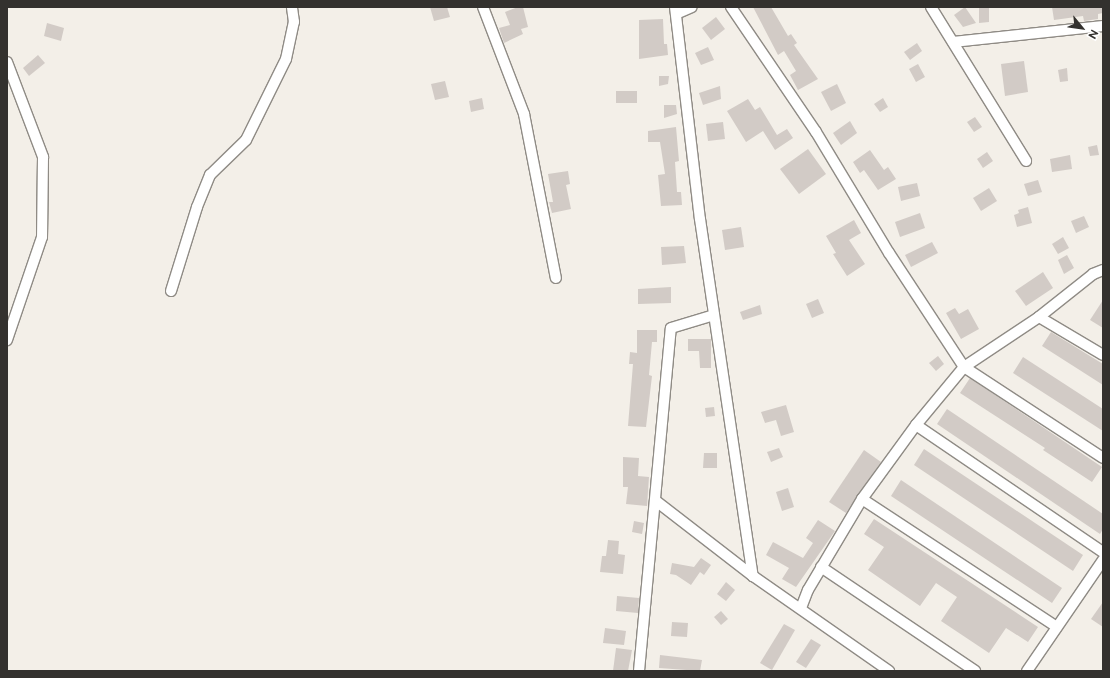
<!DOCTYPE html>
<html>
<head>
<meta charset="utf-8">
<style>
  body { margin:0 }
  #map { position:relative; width:1110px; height:678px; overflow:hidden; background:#f3efe8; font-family:Raleway,sans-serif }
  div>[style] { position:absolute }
  .building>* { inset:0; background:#d2cbc6 }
  .roads { filter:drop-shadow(1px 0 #8f8b85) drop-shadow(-1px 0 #8f8b85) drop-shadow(0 1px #8f8b85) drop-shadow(0 -1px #8f8b85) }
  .minor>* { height:10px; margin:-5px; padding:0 5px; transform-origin:5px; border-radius:5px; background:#fff }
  span { translate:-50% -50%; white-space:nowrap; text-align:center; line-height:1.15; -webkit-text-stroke:3px #fff; paint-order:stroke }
  .frame { position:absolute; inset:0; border:8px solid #33312e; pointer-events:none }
  .north { position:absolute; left:1062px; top:8px; width:40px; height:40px; -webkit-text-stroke:3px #fff; paint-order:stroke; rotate:119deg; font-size:11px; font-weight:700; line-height:16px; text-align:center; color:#33312e }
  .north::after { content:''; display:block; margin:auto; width:14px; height:18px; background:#33312e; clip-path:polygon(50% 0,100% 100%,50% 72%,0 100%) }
</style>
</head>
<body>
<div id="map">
  <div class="building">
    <div style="clip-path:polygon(430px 7px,447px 7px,450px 17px,434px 21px)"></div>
    <div style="clip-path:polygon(518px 7px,523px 7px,528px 27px,521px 29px,523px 34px,504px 43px,499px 28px,510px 25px,505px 12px)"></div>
    <div style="clip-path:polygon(753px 7px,771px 7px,788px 36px,791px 34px,797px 43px,794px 45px,818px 79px,798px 90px,790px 75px,796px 71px,784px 51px,778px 55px)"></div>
    <div style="clip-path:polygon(965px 7px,976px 23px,963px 27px,954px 15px)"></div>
    <div style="clip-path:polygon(979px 7px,989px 7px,989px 22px,979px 23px)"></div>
    <div style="clip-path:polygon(1052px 7px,1103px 7px,1103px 13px,1098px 14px,1098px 19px,1084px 21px,1083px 16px,1054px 20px)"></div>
    <div style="clip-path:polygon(716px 17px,725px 29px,711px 40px,702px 28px)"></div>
    <div style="clip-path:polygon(663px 19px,664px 44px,667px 44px,668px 55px,639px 59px,639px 20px)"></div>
    <div style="clip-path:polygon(47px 23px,64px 28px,61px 41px,44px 36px)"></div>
    <div style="clip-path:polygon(917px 43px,922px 51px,910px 60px,904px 52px)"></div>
    <div style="clip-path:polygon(708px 47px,714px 60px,701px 65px,695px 53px)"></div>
    <div style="clip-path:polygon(38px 55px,45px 63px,29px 76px,23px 68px)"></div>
    <div style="clip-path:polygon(1024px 61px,1028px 92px,1005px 96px,1001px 64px)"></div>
    <div style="clip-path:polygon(918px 64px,925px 77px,916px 82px,909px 69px)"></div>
    <div style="clip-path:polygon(1067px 68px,1068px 81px,1060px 82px,1058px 70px)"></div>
    <div style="clip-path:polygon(659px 76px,669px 76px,668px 84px,659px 86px)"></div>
    <div style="clip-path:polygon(445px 81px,449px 97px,435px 100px,431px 84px)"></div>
    <div style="clip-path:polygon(837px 84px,846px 103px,831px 111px,821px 92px)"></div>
    <div style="clip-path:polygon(720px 86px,721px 99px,703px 105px,699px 93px)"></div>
    <div style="clip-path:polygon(616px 91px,637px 91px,637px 103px,616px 103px)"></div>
    <div style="clip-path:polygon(482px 98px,484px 109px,471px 112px,469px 101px)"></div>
    <div style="clip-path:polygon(883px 98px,888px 107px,880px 112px,874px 104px)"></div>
    <div style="clip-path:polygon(748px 99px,755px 110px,760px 107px,777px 135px,787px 129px,793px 138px,775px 150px,763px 131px,746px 142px,727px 111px)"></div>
    <div style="clip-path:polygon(664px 105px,676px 105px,677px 114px,664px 118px)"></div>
    <div style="clip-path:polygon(975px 117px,982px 127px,974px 132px,967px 122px)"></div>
    <div style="clip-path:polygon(850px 121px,857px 133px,841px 145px,833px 133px)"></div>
    <div style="clip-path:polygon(723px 122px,725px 139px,708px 141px,706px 124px)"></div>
    <div style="clip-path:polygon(676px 127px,679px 161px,675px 162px,677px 192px,681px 192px,682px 205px,661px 206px,658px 175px,665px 174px,660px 142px,648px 142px,648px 131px)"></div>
    <div style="clip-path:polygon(1097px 145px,1099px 155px,1090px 156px,1088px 147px)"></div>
    <div style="clip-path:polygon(808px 149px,826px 174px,799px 194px,780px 169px)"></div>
    <div style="clip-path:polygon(870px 150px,884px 170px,888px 167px,896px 179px,878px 190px,864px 170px,860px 173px,853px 162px)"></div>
    <div style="clip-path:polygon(987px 152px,993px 161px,983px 168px,977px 159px)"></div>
    <div style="clip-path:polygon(1070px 155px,1072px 169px,1052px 172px,1050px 159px)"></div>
    <div style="clip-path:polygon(568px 171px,570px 184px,566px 185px,571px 209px,552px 213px,549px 202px,553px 202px,548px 174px)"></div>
    <div style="clip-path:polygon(1038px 180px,1042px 192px,1028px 196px,1024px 184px)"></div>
    <div style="clip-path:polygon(917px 183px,920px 196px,901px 201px,898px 187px)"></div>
    <div style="clip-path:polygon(989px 188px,997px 201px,981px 211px,973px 198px)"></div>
    <div style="clip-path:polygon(1028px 207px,1032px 223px,1017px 227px,1014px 215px,1019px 213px,1018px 210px)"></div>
    <div style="clip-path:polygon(920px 213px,925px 228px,900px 237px,895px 222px)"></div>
    <div style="clip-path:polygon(1084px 216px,1089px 227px,1076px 233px,1071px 221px)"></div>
    <div style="clip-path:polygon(854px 220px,861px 233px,849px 240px,865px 264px,847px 276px,833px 254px,836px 253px,826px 236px)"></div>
    <div style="clip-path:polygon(741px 227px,744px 247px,725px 250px,722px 230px)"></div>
    <div style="clip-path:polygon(1063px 237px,1069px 248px,1058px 254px,1052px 244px)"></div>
    <div style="clip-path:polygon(932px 242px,938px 253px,911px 267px,905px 255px)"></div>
    <div style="clip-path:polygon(684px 246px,686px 263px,662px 265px,661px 247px)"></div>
    <div style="clip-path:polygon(1067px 255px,1074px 268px,1064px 274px,1058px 260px)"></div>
    <div style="clip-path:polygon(1043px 272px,1053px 288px,1026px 306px,1015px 291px)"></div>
    <div style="clip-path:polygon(671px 287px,671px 303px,638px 304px,638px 289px)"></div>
    <div style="clip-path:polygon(818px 299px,824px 313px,812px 318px,806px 304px)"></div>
    <div style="clip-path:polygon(1103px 300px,1103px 328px,1090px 320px)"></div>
    <div style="clip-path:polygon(760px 305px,762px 314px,743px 320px,740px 312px)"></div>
    <div style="clip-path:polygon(955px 308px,959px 314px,968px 309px,979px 329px,961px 339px,946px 313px)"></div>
    <div style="clip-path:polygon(637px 330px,657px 330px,657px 342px,652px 342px,649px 375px,652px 376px,646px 427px,628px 426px,633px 364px,629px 364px,630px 352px,637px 353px)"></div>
    <div style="clip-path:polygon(1051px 332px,1103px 364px,1103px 385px,1042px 346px)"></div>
    <div style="clip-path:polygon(688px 339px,711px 339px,711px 368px,700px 368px,699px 351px,688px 351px)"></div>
    <div style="clip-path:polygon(938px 356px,944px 364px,936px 371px,929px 363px)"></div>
    <div style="clip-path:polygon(1023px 357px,1103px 409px,1103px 431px,1013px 373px)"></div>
    <div style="clip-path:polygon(970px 378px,1102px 467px,1092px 482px,1043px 450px,1045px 448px,960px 393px)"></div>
    <div style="clip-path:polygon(786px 405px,794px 432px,781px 436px,776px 420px,765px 423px,761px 412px)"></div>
    <div style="clip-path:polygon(714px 407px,715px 416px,706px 417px,705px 408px)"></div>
    <div style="clip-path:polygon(947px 409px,1103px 514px,1103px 529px,1100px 534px,937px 424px)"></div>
    <div style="clip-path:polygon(779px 448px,783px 457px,771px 462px,767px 452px)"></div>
    <div style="clip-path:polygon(924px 449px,1083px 555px,1073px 571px,914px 465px)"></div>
    <div style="clip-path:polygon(864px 450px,881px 462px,846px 513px,829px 502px)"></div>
    <div style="clip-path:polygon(704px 453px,717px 453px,717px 468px,703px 468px)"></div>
    <div style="clip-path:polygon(623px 457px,639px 458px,638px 476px,649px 477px,647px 506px,626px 504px,628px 487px,623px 487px)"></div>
    <div style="clip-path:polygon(901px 480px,1062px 588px,1052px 603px,891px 496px)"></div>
    <div style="clip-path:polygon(788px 488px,794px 507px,782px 511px,776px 492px)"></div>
    <div style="clip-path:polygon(874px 519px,1038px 627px,1028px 642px,1006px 628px,989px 653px,941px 621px,957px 597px,936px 583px,920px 606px,868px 570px,884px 547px,864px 534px)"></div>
    <div style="clip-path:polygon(818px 520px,835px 531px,796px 587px,782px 579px,789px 568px,766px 555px,773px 542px,803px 558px,813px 543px,806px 538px)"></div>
    <div style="clip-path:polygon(634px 521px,644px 523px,642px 534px,632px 532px)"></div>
    <div style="clip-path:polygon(608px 540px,619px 541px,618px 554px,625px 555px,623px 574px,600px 572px,602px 556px,606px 556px)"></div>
    <div style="clip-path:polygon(701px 558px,711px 565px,704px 575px,700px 572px,691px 585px,676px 575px,670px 574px,672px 563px,694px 567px)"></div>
    <div style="clip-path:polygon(726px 582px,735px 590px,726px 601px,717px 594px)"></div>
    <div style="clip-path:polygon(617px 596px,639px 598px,638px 613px,616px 611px)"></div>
    <div style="clip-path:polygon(1103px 602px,1103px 627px,1091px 619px)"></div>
    <div style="clip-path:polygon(721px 611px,728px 619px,721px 625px,714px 617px)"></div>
    <div style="clip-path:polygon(672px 622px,688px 623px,687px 637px,671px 636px)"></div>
    <div style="clip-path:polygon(784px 624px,795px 630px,772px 670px,760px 663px)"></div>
    <div style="clip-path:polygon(605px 628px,626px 631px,624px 645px,603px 643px)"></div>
    <div style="clip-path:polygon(811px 639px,821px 645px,806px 668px,796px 662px)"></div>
    <div style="clip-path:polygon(616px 648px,632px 650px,628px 671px,613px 671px)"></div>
    <div style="clip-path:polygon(660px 655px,702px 660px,700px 671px,659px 668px)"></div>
  </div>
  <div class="roads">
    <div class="minor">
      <div style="left:483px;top:7px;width:115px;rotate:69deg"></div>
      <div style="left:524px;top:114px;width:167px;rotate:79deg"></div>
      <div style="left:675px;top:7px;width:213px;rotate:83.3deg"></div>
      <div style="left:700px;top:219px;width:361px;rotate:81.6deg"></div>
      <div style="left:731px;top:7px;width:151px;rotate:55.8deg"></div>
      <div style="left:816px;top:132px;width:141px;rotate:58.9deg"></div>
      <div style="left:889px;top:253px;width:136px;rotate:56.7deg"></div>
      <div style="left:964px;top:367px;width:166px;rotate:33.2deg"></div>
      <div style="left:931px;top:7px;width:181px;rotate:58.3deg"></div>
      <div style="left:676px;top:14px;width:17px;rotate:-24deg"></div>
      <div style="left:953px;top:42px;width:151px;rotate:-6.1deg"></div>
      <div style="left:7px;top:62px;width:102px;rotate:69.2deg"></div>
      <div style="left:43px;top:157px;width:80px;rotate:90.7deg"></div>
      <div style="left:42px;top:237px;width:109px;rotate:108.8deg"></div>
      <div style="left:171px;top:291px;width:88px;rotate:-72.8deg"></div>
      <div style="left:197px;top:207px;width:35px;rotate:-68deg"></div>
      <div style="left:210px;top:175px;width:50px;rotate:-44.2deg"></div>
      <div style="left:246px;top:140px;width:90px;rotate:-63.7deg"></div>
      <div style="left:286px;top:59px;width:38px;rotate:-78deg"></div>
      <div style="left:294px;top:22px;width:15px;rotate:-98deg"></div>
      <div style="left:1039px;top:317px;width:74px;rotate:30.7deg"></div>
      <div style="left:916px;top:425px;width:226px;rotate:34.2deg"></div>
      <div style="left:862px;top:499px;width:233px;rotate:33.3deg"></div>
      <div style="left:656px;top:501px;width:123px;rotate:37.7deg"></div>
      <div style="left:753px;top:576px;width:166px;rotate:34.9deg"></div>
      <div style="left:821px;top:567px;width:186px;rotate:34deg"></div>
      <div style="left:801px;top:608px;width:19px;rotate:-69deg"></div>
      <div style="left:808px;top:590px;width:106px;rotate:-59.3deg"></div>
      <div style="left:862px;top:499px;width:92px;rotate:-53.9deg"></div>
      <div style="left:916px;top:425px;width:75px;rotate:-50.4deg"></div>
      <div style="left:964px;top:367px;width:90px;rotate:-33.7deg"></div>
      <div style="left:1039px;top:317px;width:69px;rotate:-38.5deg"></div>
      <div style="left:1093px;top:274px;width:11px;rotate:-22deg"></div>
      <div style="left:639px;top:671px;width:344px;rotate:-84.7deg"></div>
      <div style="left:671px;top:328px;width:45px;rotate:-16.8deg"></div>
      <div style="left:1027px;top:671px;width:135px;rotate:-55.6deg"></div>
    </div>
  </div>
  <div class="frame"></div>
  <div class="north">N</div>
</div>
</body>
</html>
